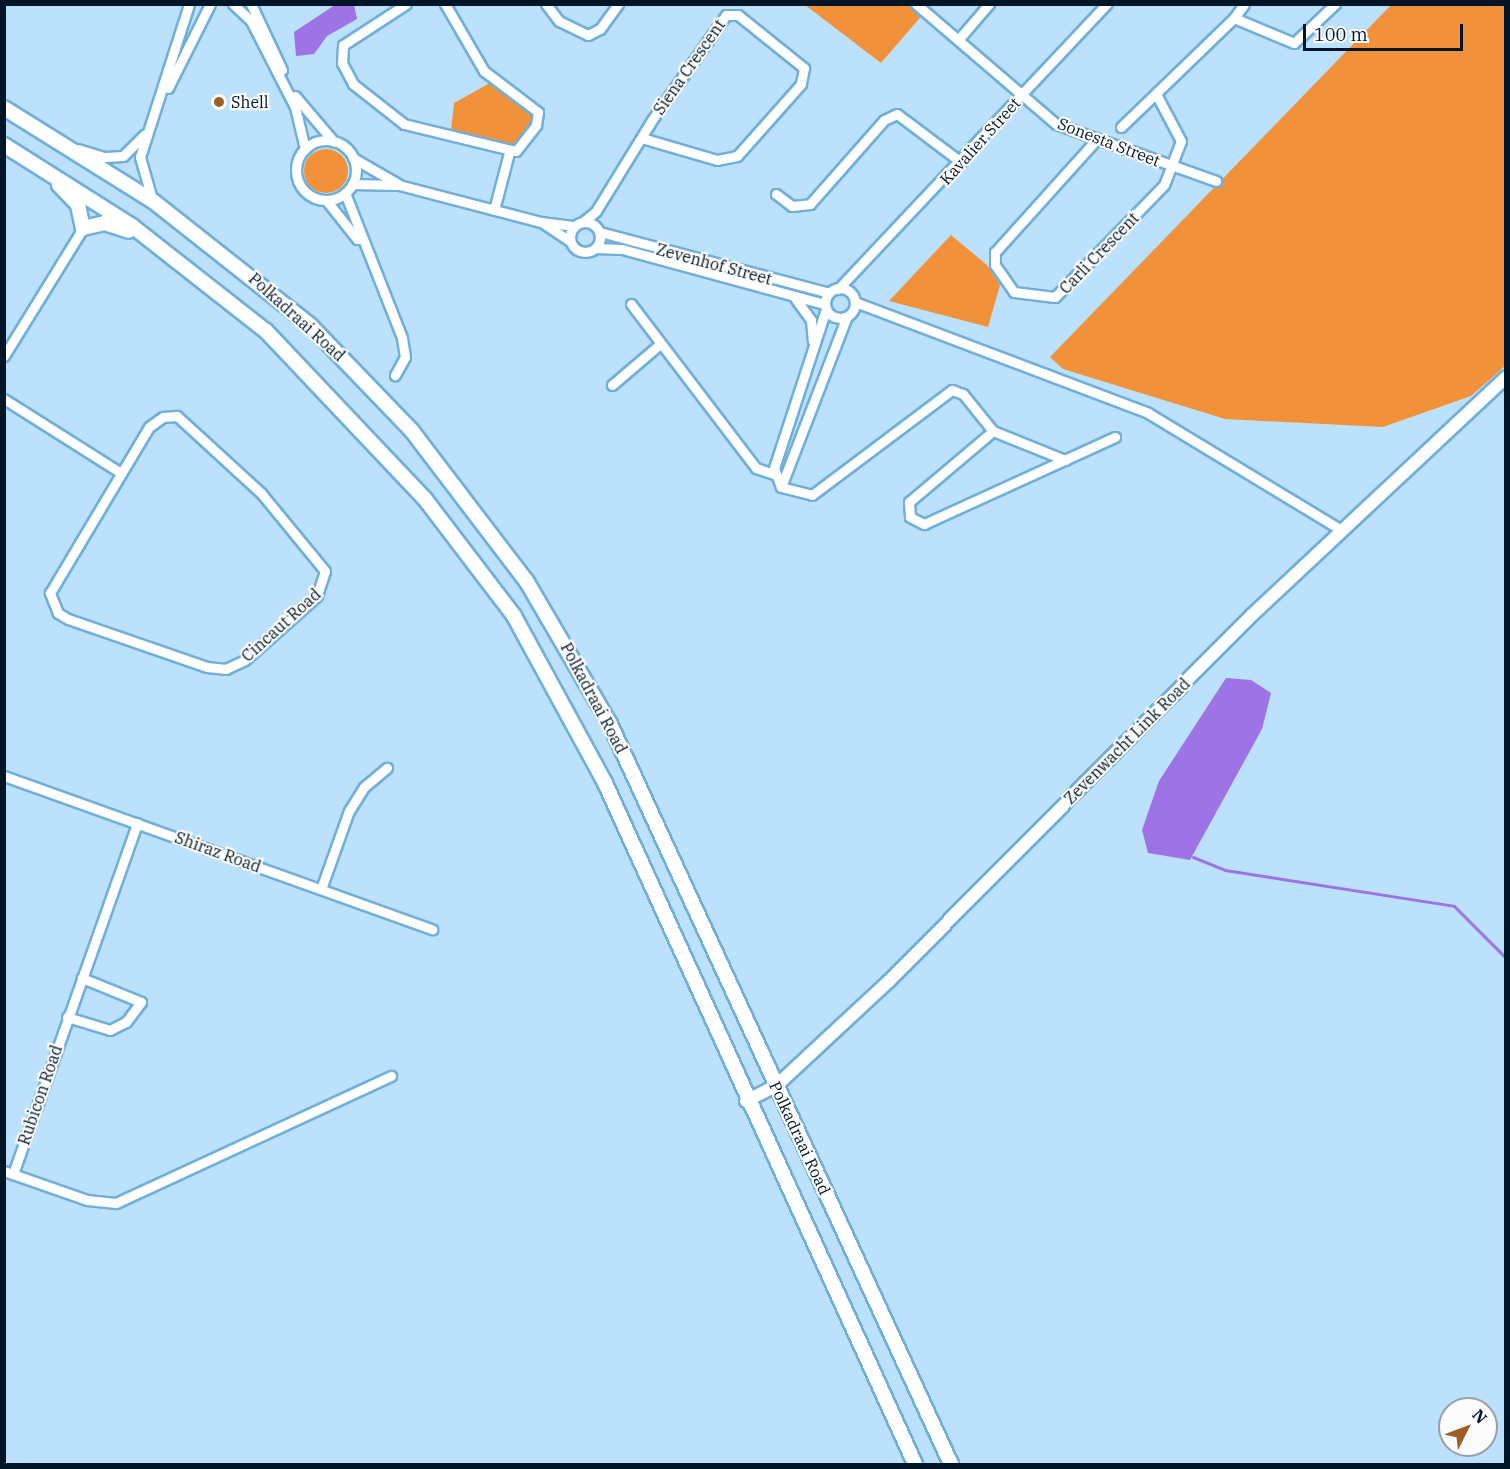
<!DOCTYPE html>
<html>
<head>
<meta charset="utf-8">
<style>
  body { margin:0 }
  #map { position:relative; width:1510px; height:1469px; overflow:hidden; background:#bce1fc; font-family:"IBM Plex Serif",serif }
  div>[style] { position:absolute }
  .green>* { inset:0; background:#f1923b }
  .round { border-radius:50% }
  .water>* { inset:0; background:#9e73e5 }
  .stream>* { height:3px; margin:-1.5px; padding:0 1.5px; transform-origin:1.5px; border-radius:1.5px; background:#9e73e5 }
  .roads { filter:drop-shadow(2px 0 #70afda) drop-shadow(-2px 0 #70afda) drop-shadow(0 2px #70afda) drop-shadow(0 -2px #70afda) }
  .minor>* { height:9px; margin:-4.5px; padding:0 4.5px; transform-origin:4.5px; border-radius:4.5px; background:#fff }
  .minor>.ring { margin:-4.5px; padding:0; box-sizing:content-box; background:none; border:9px solid #fff; border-radius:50% }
  .tertiary>* { height:12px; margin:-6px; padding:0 6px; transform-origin:6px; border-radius:6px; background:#fff }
  .secondary>* { height:14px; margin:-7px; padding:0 7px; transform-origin:7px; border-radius:7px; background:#fff }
  .dots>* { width:16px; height:16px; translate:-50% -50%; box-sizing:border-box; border:3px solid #fcfcfc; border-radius:50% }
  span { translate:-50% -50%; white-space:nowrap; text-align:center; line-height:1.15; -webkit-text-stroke:4.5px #fcfcfc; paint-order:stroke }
  .street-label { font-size:16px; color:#001626 }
  .poi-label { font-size:16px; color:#001626 }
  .left { translate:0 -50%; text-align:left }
  .frame { position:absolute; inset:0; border:6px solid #001626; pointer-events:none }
  .north { position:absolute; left:1438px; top:1397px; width:60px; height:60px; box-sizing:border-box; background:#fcfcfc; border:2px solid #97a0a6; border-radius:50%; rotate:48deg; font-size:16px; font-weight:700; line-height:24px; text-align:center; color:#001626 }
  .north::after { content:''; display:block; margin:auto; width:21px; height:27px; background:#9e5f26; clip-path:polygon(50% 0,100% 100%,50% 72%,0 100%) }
  .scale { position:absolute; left:1303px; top:24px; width:160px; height:27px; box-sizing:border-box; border:3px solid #001626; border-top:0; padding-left:8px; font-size:18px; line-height:21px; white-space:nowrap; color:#001626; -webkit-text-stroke:4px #fcfcfc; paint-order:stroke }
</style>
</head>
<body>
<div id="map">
  <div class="green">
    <div style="clip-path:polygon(805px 5px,931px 5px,881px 63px)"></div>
    <div style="clip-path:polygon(1391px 5px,1505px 5px,1505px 366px,1471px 396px,1383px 427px,1225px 419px,1063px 369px,1050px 357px)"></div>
    <div style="clip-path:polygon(490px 83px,532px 113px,533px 122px,515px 146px,451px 131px,454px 103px)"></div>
    <div class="round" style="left:304px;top:149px;width:44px;height:44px"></div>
    <div style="clip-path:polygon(951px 235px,987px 265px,1000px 285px,988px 327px,889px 301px)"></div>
  </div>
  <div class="water">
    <div style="clip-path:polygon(335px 5px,354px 5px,357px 19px,327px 36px,314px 54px,296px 56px,294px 32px)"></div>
    <div style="clip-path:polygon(1226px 678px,1251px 680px,1271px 693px,1262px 729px,1190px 860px,1148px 853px,1142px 830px,1159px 781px)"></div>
  </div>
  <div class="stream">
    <div style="left:1193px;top:857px;width:35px;rotate:22deg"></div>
    <div style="left:1225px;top:870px;width:232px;rotate:8.9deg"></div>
    <div style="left:1454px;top:906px;width:74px;rotate:45deg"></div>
  </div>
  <div class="roads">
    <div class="minor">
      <div style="left:233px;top:4px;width:25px;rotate:43deg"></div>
      <div style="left:251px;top:21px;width:97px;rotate:62.9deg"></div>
      <div style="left:295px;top:107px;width:43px;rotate:76.6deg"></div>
      <div style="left:251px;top:4px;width:73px;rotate:64.8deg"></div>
      <div style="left:406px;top:4px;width:75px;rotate:146.9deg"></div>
      <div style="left:343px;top:45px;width:18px;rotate:93deg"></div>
      <div style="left:342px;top:63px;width:24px;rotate:62deg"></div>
      <div style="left:353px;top:84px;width:65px;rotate:38.1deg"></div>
      <div style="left:404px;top:124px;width:115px;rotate:13.6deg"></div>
      <div style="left:516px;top:151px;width:33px;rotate:-52deg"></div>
      <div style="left:536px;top:125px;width:13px;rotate:-81deg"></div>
      <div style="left:538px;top:112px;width:68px;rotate:-142.8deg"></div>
      <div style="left:484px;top:71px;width:78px;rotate:-120.2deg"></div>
      <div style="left:546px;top:4px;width:21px;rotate:53deg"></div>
      <div style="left:559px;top:21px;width:32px;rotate:26deg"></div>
      <div style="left:588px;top:35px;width:13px;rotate:-27deg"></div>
      <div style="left:600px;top:29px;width:31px;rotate:-54deg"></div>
      <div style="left:916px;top:4px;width:184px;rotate:40.6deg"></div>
      <div style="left:1056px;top:124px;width:170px;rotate:19.6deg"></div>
      <div style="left:1234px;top:18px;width:17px;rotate:-54deg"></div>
      <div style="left:958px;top:40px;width:48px;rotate:-49.3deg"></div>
      <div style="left:168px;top:88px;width:94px;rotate:-63.4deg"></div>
      <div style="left:295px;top:96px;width:60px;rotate:49.7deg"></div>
      <div style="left:1121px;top:127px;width:157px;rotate:-44deg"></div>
      <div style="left:1234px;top:18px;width:65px;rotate:22.6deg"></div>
      <div style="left:1294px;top:43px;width:57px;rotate:-43.6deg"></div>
      <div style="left:1096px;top:140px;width:151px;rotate:132deg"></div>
      <div style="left:995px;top:252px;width:13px;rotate:90deg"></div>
      <div style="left:995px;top:265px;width:33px;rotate:55deg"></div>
      <div style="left:1014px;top:292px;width:41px;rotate:7deg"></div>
      <div style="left:1055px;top:297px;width:156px;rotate:-45.8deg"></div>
      <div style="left:1164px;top:185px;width:47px;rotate:-68.9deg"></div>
      <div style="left:1181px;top:141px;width:53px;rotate:-118deg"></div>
      <div class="ring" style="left:296px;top:140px;width:51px;height:51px"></div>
      <div style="left:78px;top:149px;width:28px;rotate:17deg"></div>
      <div style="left:105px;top:157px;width:18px;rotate:-3deg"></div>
      <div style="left:123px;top:156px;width:30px;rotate:-45deg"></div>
      <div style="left:353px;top:158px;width:52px;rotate:30deg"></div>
      <div style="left:352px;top:184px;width:47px;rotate:1.2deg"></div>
      <div style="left:399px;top:185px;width:147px;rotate:14.6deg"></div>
      <div style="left:541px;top:222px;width:34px;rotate:7deg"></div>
      <div style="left:345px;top:193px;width:156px;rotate:68.5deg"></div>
      <div style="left:402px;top:338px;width:19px;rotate:81deg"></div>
      <div style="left:405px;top:357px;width:21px;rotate:119deg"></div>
      <div style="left:776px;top:194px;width:20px;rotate:37deg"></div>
      <div style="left:792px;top:206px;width:18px;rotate:-6deg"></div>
      <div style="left:810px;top:204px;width:112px;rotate:-48.6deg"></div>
      <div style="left:884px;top:120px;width:14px;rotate:-25deg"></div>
      <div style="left:897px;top:114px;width:80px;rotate:36.9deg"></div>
      <div style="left:152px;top:199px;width:44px;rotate:-105.9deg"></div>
      <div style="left:140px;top:157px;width:161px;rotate:-72.2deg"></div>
      <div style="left:326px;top:200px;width:50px;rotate:51.5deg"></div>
      <div style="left:494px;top:210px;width:59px;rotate:-75.3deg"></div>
      <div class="ring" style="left:570px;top:222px;width:21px;height:21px"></div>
      <div style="left:583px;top:222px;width:17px;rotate:-40deg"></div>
      <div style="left:596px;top:211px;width:107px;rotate:-58.4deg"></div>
      <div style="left:652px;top:120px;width:128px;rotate:-54.8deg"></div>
      <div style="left:726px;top:15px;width:12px"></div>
      <div style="left:738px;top:15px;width:85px;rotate:38.8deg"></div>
      <div style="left:804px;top:68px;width:16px;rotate:101deg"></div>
      <div style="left:801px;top:84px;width:96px;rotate:131.6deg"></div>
      <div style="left:737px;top:156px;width:20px;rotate:169deg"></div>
      <div style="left:717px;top:160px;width:78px;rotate:-163.7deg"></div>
      <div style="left:543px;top:223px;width:32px;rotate:34deg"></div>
      <div style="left:600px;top:232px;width:237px;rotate:14.9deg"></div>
      <div style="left:596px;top:248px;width:26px;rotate:2deg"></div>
      <div style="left:622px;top:249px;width:209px;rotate:15.2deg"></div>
      <div class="ring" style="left:825px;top:288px;width:21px;height:21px"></div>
      <div style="left:838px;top:289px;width:392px;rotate:-46.7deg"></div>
      <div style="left:795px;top:298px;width:27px;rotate:54deg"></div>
      <div style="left:811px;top:320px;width:21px;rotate:85deg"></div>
      <div style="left:855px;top:302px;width:313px;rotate:20.7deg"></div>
      <div style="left:1148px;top:413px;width:226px;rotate:31.2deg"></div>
      <div style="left:631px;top:304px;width:206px;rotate:52.7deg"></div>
      <div style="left:756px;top:468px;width:18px;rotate:19deg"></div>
      <div style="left:826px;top:309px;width:167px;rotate:108.1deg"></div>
      <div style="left:774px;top:468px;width:20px;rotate:70deg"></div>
      <div style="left:781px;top:487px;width:32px;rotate:14deg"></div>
      <div style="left:812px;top:495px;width:175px;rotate:-36.9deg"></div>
      <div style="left:952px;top:390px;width:12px;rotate:20deg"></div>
      <div style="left:963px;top:394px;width:48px;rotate:51deg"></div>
      <div style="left:993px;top:431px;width:78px;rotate:21.9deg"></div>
      <div style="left:4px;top:356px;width:150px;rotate:-58.3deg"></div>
      <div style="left:612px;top:385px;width:63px;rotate:-40.5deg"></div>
      <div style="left:4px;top:399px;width:138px;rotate:32.3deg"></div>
      <div style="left:177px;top:416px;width:114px;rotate:42.5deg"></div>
      <div style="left:261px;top:493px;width:101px;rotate:50.6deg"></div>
      <div style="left:325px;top:571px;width:26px;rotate:108deg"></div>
      <div style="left:317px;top:596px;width:96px;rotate:138.4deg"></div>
      <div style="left:245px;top:660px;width:21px;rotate:155deg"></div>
      <div style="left:226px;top:669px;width:19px;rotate:-174deg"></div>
      <div style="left:207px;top:667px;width:147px;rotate:-160.9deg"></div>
      <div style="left:68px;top:619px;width:12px;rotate:-149deg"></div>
      <div style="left:58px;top:613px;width:22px;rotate:-112deg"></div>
      <div style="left:50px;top:593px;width:193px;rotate:-59.2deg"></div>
      <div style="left:149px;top:427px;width:17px;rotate:-36deg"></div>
      <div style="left:163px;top:417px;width:14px;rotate:-4deg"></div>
      <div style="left:993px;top:431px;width:110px;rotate:139.8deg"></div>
      <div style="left:909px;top:502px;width:15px;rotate:86deg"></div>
      <div style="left:910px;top:517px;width:16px;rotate:27deg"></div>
      <div style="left:924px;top:524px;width:210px;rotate:-24.5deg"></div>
      <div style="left:781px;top:487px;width:183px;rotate:-68.9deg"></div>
      <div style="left:4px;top:776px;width:455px;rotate:19.7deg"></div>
      <div style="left:321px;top:889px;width:83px;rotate:-70.3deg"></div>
      <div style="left:349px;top:811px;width:28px;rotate:-58deg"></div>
      <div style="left:364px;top:787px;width:30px;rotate:-40deg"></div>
      <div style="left:67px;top:1017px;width:45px;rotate:16.8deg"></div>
      <div style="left:110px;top:1030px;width:18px;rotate:-27deg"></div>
      <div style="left:126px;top:1022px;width:25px;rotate:-53deg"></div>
      <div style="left:141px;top:1002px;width:64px;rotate:-157.9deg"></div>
      <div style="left:4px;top:1171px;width:88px;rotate:19.3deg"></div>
      <div style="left:87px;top:1200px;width:29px;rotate:6deg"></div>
      <div style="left:116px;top:1203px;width:303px;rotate:-24.8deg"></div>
      <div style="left:13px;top:1174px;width:372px;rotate:-70.5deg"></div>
    </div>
    <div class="tertiary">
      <div style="left:746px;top:1101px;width:34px;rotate:-27deg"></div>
      <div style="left:776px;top:1086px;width:154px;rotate:-42.9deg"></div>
      <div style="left:889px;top:981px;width:515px;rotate:-45.24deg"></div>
      <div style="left:1252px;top:615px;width:348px;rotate:-43.1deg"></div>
    </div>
    <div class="secondary">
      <div style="left:4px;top:108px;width:176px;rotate:32deg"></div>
      <div style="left:153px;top:201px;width:200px;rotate:38.3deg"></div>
      <div style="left:310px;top:325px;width:147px;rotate:46.1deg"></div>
      <div style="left:412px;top:431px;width:190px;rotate:52.7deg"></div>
      <div style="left:527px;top:582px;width:164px;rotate:59.7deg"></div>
      <div style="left:610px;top:724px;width:815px;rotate:65.26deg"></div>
      <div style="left:4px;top:145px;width:151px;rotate:32.3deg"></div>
      <div style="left:132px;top:226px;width:170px;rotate:38.1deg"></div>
      <div style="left:266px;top:331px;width:231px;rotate:46.6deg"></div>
      <div style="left:425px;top:499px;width:147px;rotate:52.7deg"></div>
      <div style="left:514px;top:616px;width:190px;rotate:61.4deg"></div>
      <div style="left:605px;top:783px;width:748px;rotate:65.52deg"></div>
      <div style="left:59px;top:185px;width:28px;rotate:46deg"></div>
      <div style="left:78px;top:205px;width:24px;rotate:78deg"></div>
      <div style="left:83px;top:228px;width:23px;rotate:-13deg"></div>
      <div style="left:105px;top:223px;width:25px;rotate:18deg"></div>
    </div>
  </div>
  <div class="dots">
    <div style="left:219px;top:102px;background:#9e5f26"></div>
  </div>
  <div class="street-label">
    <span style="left:689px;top:67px;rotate:-55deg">Siena Crescent</span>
    <span style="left:980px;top:141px;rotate:-48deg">Kavalier Street</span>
    <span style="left:1109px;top:142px;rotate:21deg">Sonesta Street</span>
    <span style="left:1099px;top:253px;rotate:-46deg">Carli Crescent</span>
    <span style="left:714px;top:264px;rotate:15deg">Zevenhof Street</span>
    <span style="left:297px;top:317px;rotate:42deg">Polkadraai Road</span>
    <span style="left:281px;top:625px;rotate:-42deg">Cincaut Road</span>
    <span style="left:594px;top:698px;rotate:62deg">Polkadraai Road</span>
    <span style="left:1127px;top:741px;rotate:-45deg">Zevenwacht Link Road</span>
    <span style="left:218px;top:852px;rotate:20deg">Shiraz Road</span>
    <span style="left:40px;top:1095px;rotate:-71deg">Rubicon Road</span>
    <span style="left:800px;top:1138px;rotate:65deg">Polkadraai Road</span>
  </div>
  <div class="poi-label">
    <span class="left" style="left:231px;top:102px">Shell</span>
  </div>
  <div class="frame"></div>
  <div class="north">N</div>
  <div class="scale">100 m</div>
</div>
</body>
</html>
